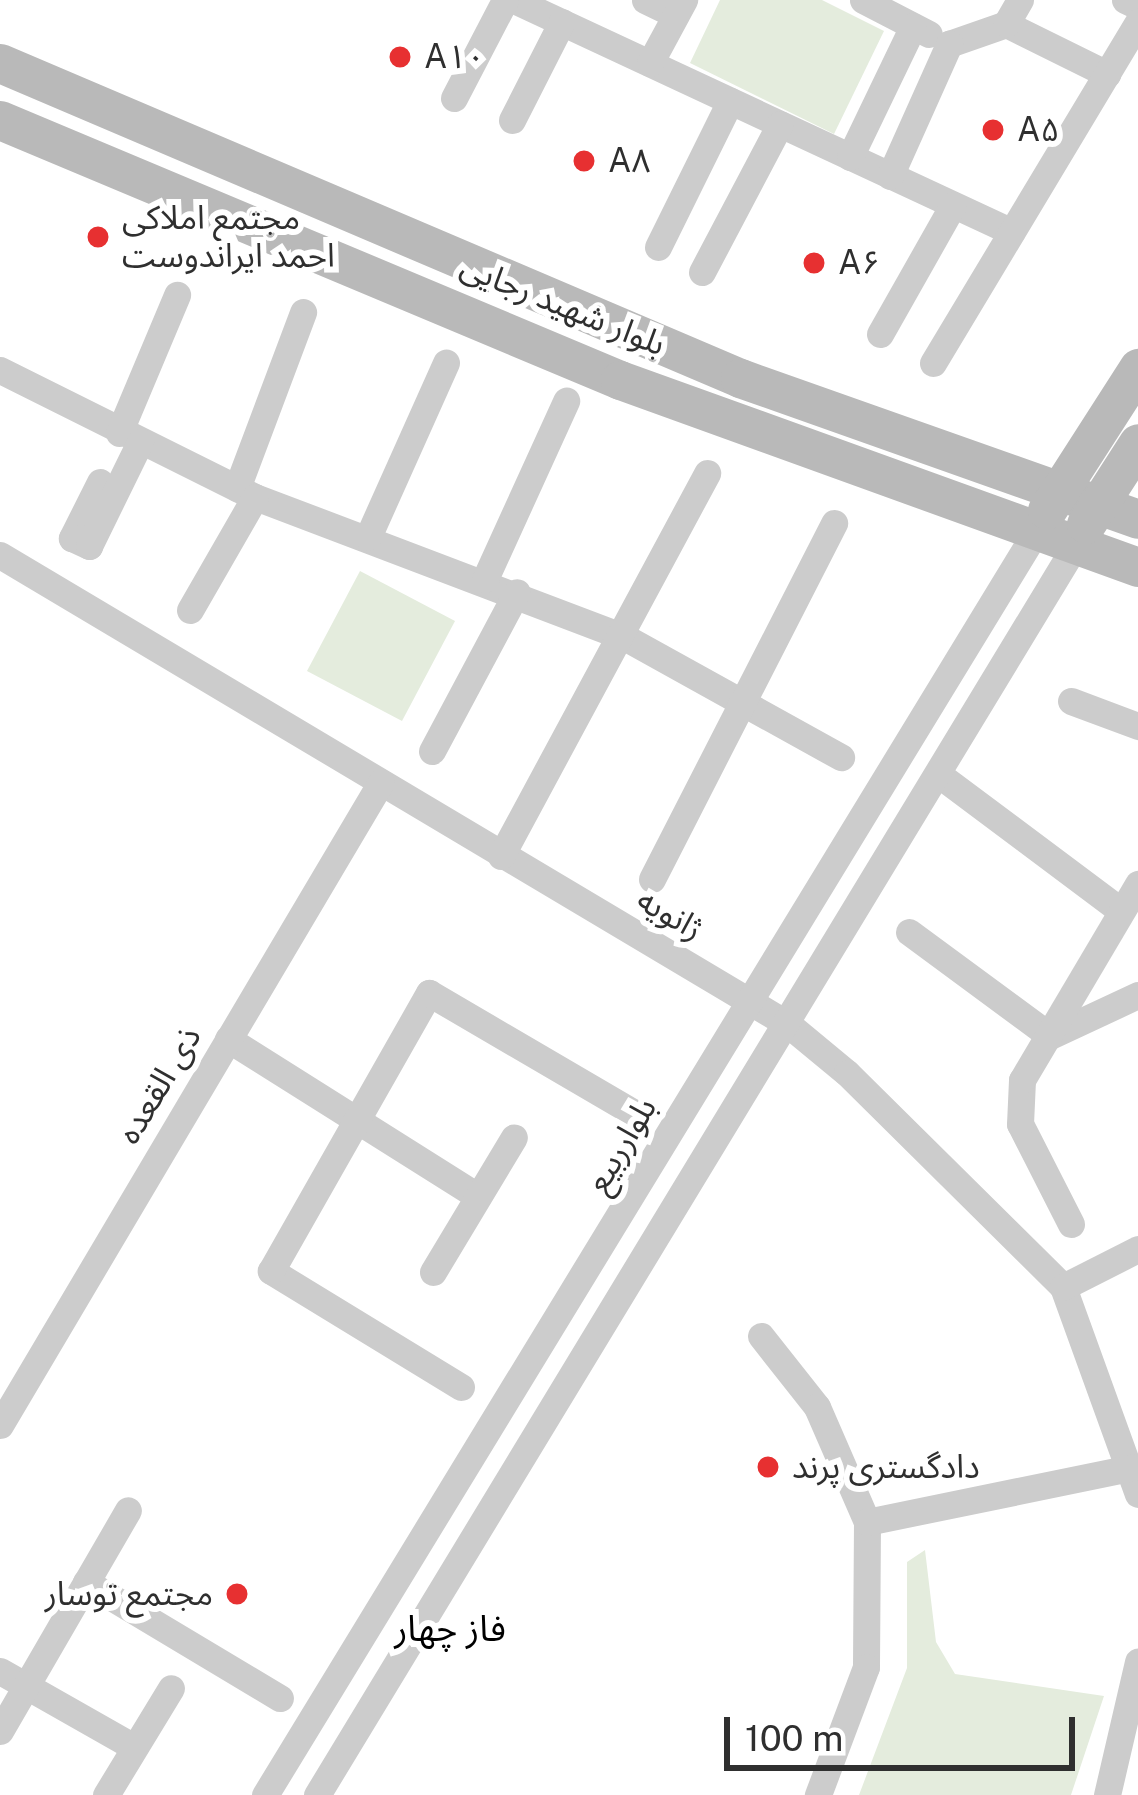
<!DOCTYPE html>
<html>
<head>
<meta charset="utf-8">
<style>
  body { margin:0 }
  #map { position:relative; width:1138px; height:1795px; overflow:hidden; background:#fff; font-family:"Public Sans","Noto Sans Arabic",sans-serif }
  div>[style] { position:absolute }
  .green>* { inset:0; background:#e4ecdd }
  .street>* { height:27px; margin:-13.5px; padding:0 13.5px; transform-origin:13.5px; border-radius:13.5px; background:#ccc }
  .secondary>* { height:39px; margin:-19.5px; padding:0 19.5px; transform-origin:19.5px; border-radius:19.5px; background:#b9b9b9 }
  .dots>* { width:33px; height:33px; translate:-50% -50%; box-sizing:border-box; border:6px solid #fff; border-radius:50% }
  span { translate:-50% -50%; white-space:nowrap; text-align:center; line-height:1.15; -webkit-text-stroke:12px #fff; paint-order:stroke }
  .poi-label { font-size:33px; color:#2f2f2f }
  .left { translate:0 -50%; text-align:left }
  .right { translate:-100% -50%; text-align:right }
  .street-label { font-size:33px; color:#2f2f2f }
  .neighbourhood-label { font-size:36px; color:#000 }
  .scale { position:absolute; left:724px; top:1717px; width:351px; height:54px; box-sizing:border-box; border:6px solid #2f2f2f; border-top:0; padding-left:15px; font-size:36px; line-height:42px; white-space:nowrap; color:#2f2f2f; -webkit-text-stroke:9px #fff; paint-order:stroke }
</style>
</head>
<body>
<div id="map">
  <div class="green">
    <div style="clip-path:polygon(720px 0,822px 0,884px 31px,834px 134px,690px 63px)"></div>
    <div style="clip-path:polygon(360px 571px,455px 621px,402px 721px,307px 671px)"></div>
    <div style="clip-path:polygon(925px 1550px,936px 1642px,955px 1674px,1104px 1696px,1071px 1795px,859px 1795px,907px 1668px,907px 1562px)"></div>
  </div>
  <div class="street">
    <div style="left:514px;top:0;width:549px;rotate:24.98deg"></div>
    <div style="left:645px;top:0;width:34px;rotate:26deg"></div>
    <div style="left:863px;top:0;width:74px;rotate:27.3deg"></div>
    <div style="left:1125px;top:0;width:14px;rotate:25deg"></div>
    <div style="left:1006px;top:24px;width:113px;rotate:26.3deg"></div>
    <div style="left:949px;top:44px;width:60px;rotate:-19.3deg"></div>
    <div style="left:1006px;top:24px;width:28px;rotate:-60deg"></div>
    <div style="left:650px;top:63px;width:72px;rotate:-61.6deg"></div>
    <div style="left:454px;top:98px;width:110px;rotate:-62.5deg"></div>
    <div style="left:512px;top:120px;width:110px;rotate:-63deg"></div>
    <div style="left:850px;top:157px;width:145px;rotate:-64.3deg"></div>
    <div style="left:890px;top:176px;width:145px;rotate:-65.9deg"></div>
    <div style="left:658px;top:247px;width:163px;rotate:-63.7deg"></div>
    <div style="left:702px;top:272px;width:167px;rotate:-62.2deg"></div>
    <div style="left:880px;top:334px;width:148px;rotate:-60.5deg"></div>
    <div style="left:933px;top:363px;width:398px;rotate:-59deg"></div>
    <div style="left:0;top:370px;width:285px;rotate:26.5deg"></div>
    <div style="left:255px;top:497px;width:397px;rotate:20.8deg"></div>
    <div style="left:626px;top:638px;width:246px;rotate:29deg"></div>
    <div style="left:119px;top:433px;width:150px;rotate:-67.2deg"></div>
    <div style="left:100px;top:482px;width:63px;rotate:116.6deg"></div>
    <div style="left:72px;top:538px;width:19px;rotate:25deg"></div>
    <div style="left:89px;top:546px;width:116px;rotate:-63.9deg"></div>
    <div style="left:237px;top:488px;width:188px;rotate:-69.4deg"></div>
    <div style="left:368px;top:537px;width:191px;rotate:-65.9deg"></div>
    <div style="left:0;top:555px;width:918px;rotate:30.78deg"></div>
    <div style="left:789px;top:1025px;width:75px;rotate:39.6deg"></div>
    <div style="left:847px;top:1073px;width:304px;rotate:44.7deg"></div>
    <div style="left:1063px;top:1287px;width:220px;rotate:70.1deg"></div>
    <div style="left:485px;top:579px;width:196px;rotate:-65.5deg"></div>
    <div style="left:190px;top:610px;width:130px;rotate:-60.1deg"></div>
    <div style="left:1071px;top:701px;width:72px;rotate:20.5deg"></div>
    <div style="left:432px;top:751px;width:180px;rotate:-61.9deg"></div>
    <div style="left:938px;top:774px;width:229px;rotate:36.8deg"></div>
    <div style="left:501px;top:856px;width:435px;rotate:-61.7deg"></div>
    <div style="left:652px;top:879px;width:400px;rotate:-62.9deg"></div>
    <div style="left:909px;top:932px;width:175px;rotate:36.4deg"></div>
    <div style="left:1050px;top:1036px;width:97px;rotate:-25deg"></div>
    <div style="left:228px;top:1039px;width:293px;rotate:32.2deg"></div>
    <div style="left:1071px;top:1224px;width:112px;rotate:-117deg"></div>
    <div style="left:1020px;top:1124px;width:44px;rotate:-87.4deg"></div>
    <div style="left:1022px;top:1080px;width:228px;rotate:-59.4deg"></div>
    <div style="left:433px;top:1272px;width:157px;rotate:-59deg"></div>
    <div style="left:1063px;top:1287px;width:84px;rotate:-26.9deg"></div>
    <div style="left:761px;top:1336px;width:90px;rotate:51.7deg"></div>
    <div style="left:817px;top:1407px;width:125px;rotate:66.5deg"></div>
    <div style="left:867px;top:1522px;width:145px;rotate:90.4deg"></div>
    <div style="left:866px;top:1667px;width:137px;rotate:110.6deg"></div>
    <div style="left:461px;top:1387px;width:223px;rotate:-148.6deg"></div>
    <div style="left:271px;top:1271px;width:320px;rotate:-60.4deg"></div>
    <div style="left:429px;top:993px;width:240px;rotate:30.3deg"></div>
    <div style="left:0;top:1425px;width:747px;rotate:-59.35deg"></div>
    <div style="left:867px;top:1522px;width:273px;rotate:-11.6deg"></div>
    <div style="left:86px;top:1582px;width:226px;rotate:30.9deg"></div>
    <div style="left:0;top:1671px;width:154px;rotate:29.6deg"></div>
    <div style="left:0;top:1731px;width:255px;rotate:-59.9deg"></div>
    <div style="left:106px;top:1795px;width:125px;rotate:-58.7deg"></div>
    <div style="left:265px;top:1795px;width:1482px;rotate:-58.61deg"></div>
    <div style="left:317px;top:1795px;width:1463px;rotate:-58.75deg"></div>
    <div style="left:1107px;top:1795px;width:137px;rotate:-76.9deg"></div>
  </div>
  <div class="secondary">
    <div style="left:0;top:63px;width:804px;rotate:23.06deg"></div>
    <div style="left:740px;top:378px;width:422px;rotate:19.5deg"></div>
    <div style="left:0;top:120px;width:672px;rotate:22.75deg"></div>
    <div style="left:620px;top:380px;width:551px;rotate:19.85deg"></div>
    <div style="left:1047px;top:510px;width:169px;rotate:-57.3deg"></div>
    <div style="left:1086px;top:524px;width:96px;rotate:-57.3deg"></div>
  </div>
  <div class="dots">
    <div style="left:400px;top:57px;background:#e73031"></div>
    <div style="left:993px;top:130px;background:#e73031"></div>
    <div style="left:584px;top:161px;background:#e73031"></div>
    <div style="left:98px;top:237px;background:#e73031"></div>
    <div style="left:814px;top:263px;background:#e73031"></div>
    <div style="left:768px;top:1467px;background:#e73031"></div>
    <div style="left:237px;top:1594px;background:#e73031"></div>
  </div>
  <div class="poi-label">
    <span class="left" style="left:424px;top:57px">A۱۰</span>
    <span class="left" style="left:1017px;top:130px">A۵</span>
    <span class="left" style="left:608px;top:161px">A۸</span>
    <span class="left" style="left:122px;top:237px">مجتمع املاکی<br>احمد ایراندوست</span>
    <span class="left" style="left:838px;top:263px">A۶</span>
    <span class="left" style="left:792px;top:1467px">دادگستری پرند</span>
    <span class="right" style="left:213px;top:1594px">مجتمع توسار</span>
  </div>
  <div class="street-label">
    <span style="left:563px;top:305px;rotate:22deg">بلوار شهید رجایی</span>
    <span style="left:670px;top:914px;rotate:30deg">ژانویه</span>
    <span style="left:159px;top:1085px;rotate:-59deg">ذی القعده</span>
    <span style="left:621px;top:1145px;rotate:-59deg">بلوارربیع</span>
  </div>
  <div class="neighbourhood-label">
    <span style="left:450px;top:1629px">فاز چهار</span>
  </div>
  <div class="scale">100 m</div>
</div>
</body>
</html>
